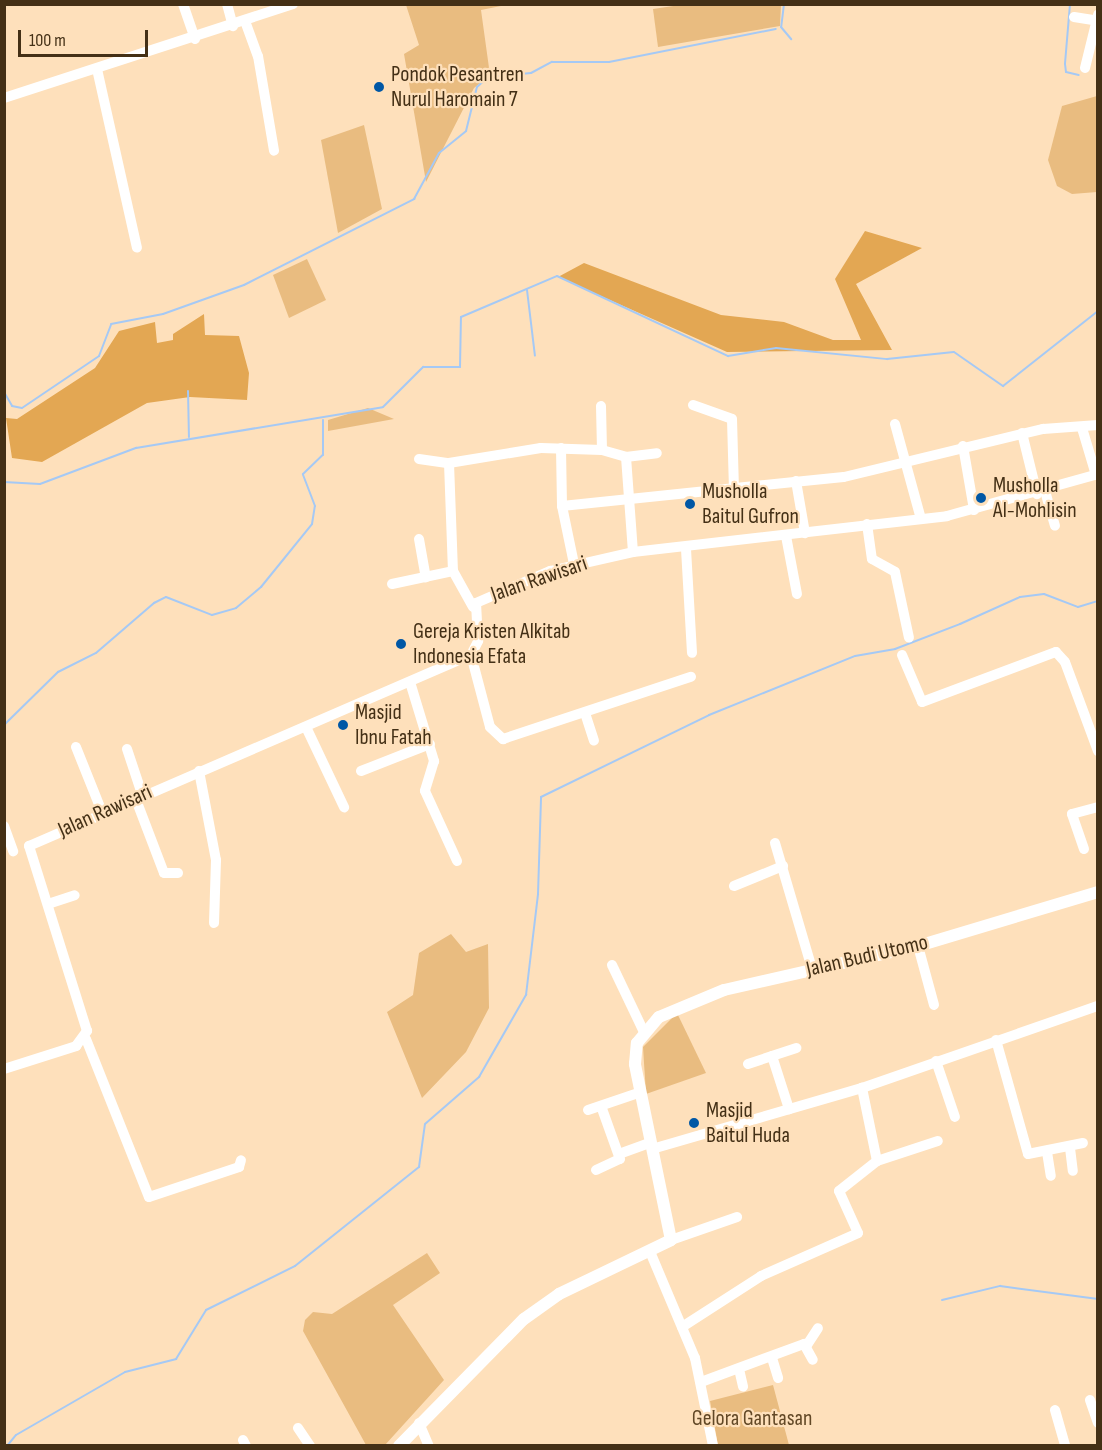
<!DOCTYPE html>
<html>
<head>
<meta charset="utf-8">
<style>
  body { margin:0 }
  #map { position:relative; width:1102px; height:1450px; overflow:hidden; background:#fee0bb; font-family:"Sofia Sans Condensed",sans-serif }
  div>[style] { position:absolute }
  .green>* { inset:0; background:#e9bc80 }
  .forest>* { inset:0; background:#e3a753 }
  .stream>* { height:2px; margin:-1px; padding:0 1px; transform-origin:1px; border-radius:1px; background:#a5c9f5 }
  .minor>* { height:10px; margin:-5px; padding:0 5px; transform-origin:5px; border-radius:5px; background:#fff }
  .tertiary>* { height:12px; margin:-6px; padding:0 6px; transform-origin:6px; border-radius:6px; background:#fff }
  .dots>* { width:16px; height:16px; translate:-50% -50%; box-sizing:border-box; border:3px solid #fee0bb; border-radius:50% }
  span { translate:-50% -50%; white-space:nowrap; text-align:center; line-height:1.15; -webkit-text-stroke:4.5px #fee0bb; paint-order:stroke }
  .poi-label { font-size:22px; color:#443016 }
  .left { translate:0 -50%; text-align:left }
  .street-label { font-size:22px; color:#443016 }
  .park-label { font-size:22px; color:#624826 }
  .frame { position:absolute; inset:0; border:6px solid #443016; pointer-events:none }
  .scale { position:absolute; left:18px; top:30px; width:130px; height:27px; box-sizing:border-box; border:3px solid #443016; border-top:0; padding-left:8px; font-size:18px; line-height:21px; white-space:nowrap; color:#443016; -webkit-text-stroke:4px #fee0bb; paint-order:stroke }
</style>
</head>
<body>
<div id="map">
  <div class="green">
    <div style="clip-path:polygon(406px 5px,506px 5px,481px 10px,490px 75px,474px 88px,426px 182px,404px 54px,419px 45px)"></div>
    <div style="clip-path:polygon(680px 5px,781px 5px,780px 26px,658px 47px,653px 9px)"></div>
    <div style="clip-path:polygon(1097px 96px,1097px 192px,1072px 194px,1057px 186px,1048px 160px,1062px 106px)"></div>
    <div style="clip-path:polygon(364px 125px,382px 209px,338px 233px,321px 140px)"></div>
    <div style="clip-path:polygon(307px 259px,326px 300px,289px 318px,273px 275px)"></div>
    <div style="clip-path:polygon(368px 408px,394px 419px,328px 431px,328px 420px)"></div>
    <div style="clip-path:polygon(451px 934px,466px 952px,488px 944px,489px 1008px,466px 1052px,422px 1098px,387px 1012px,413px 995px,419px 953px)"></div>
    <div style="clip-path:polygon(677px 1013px,706px 1073px,646px 1094px,643px 1047px)"></div>
    <div style="clip-path:polygon(427px 1253px,440px 1273px,393px 1305px,444px 1380px,385px 1445px,366px 1445px,303px 1331px,305px 1320px,313px 1312px,332px 1314px)"></div>
    <div style="clip-path:polygon(773px 1385px,789px 1445px,718px 1445px,710px 1401px)"></div>
  </div>
  <div class="forest">
    <div style="clip-path:polygon(865px 231px,922px 248px,856px 284px,892px 350px,727px 352px,558px 277px,584px 263px,721px 315px,784px 322px,833px 340px,861px 340px,835px 279px)"></div>
    <div style="clip-path:polygon(204px 314px,205px 335px,239px 336px,249px 373px,247px 400px,190px 397px,147px 403px,42px 462px,12px 458px,6px 418px,17px 419px,95px 368px,119px 331px,155px 322px,157px 343px,173px 340px,173px 334px)"></div>
  </div>
  <div class="stream">
    <div style="left:784px;top:4px;width:23px;rotate:97deg"></div>
    <div style="left:781px;top:27px;width:16px;rotate:50deg"></div>
    <div style="left:1070px;top:4px;width:60px;rotate:94.8deg"></div>
    <div style="left:1065px;top:64px;width:8px;rotate:83deg"></div>
    <div style="left:1066px;top:72px;width:13px;rotate:13deg"></div>
    <div style="left:527px;top:290px;width:66px;rotate:83.1deg"></div>
    <div style="left:188px;top:391px;width:46px;rotate:88.8deg"></div>
    <div style="left:4px;top:392px;width:16px;rotate:60deg"></div>
    <div style="left:12px;top:406px;width:10px;rotate:11deg"></div>
    <div style="left:22px;top:408px;width:93px;rotate:-34deg"></div>
    <div style="left:99px;top:356px;width:34px;rotate:-69deg"></div>
    <div style="left:111px;top:324px;width:53px;rotate:-10.9deg"></div>
    <div style="left:163px;top:314px;width:86px;rotate:-19.7deg"></div>
    <div style="left:244px;top:285px;width:191px;rotate:-26.8deg"></div>
    <div style="left:414px;top:199px;width:52px;rotate:-61.5deg"></div>
    <div style="left:439px;top:153px;width:35px;rotate:-39deg"></div>
    <div style="left:466px;top:131px;width:45px;rotate:-76deg"></div>
    <div style="left:477px;top:87px;width:15px;rotate:-42deg"></div>
    <div style="left:488px;top:77px;width:43px;rotate:-5.3deg"></div>
    <div style="left:531px;top:73px;width:24px;rotate:-28deg"></div>
    <div style="left:552px;top:62px;width:57px"></div>
    <div style="left:609px;top:62px;width:170px;rotate:-11.2deg"></div>
    <div style="left:4px;top:482px;width:36px;rotate:3deg"></div>
    <div style="left:40px;top:484px;width:103px;rotate:-20.6deg"></div>
    <div style="left:136px;top:448px;width:250px;rotate:-9.4deg"></div>
    <div style="left:383px;top:407px;width:57px;rotate:-45deg"></div>
    <div style="left:423px;top:367px;width:37px"></div>
    <div style="left:460px;top:367px;width:50px;rotate:-88.9deg"></div>
    <div style="left:461px;top:317px;width:104px;rotate:-23.1deg"></div>
    <div style="left:557px;top:276px;width:189px;rotate:25.1deg"></div>
    <div style="left:728px;top:356px;width:49px;rotate:-9.5deg"></div>
    <div style="left:776px;top:348px;width:112px;rotate:5.7deg"></div>
    <div style="left:887px;top:359px;width:67px;rotate:-6deg"></div>
    <div style="left:954px;top:352px;width:60px;rotate:34.8deg"></div>
    <div style="left:1003px;top:386px;width:121px;rotate:-38.3deg"></div>
    <div style="left:4px;top:725px;width:76px;rotate:-44.5deg"></div>
    <div style="left:58px;top:672px;width:42px;rotate:-26.6deg"></div>
    <div style="left:96px;top:653px;width:77px;rotate:-40.8deg"></div>
    <div style="left:154px;top:603px;width:13px;rotate:-27deg"></div>
    <div style="left:166px;top:597px;width:49px;rotate:21.4deg"></div>
    <div style="left:212px;top:615px;width:25px;rotate:-16deg"></div>
    <div style="left:236px;top:608px;width:33px;rotate:-40deg"></div>
    <div style="left:261px;top:587px;width:81px;rotate:-51deg"></div>
    <div style="left:312px;top:524px;width:18px;rotate:-81deg"></div>
    <div style="left:315px;top:506px;width:34px;rotate:-111deg"></div>
    <div style="left:303px;top:474px;width:28px;rotate:-44deg"></div>
    <div style="left:323px;top:455px;width:35px;rotate:-90deg"></div>
    <div style="left:942px;top:1300px;width:60px;rotate:-13.6deg"></div>
    <div style="left:1000px;top:1286px;width:99px;rotate:7.6deg"></div>
    <div style="left:7px;top:1446px;width:14px;rotate:-51deg"></div>
    <div style="left:16px;top:1435px;width:126px;rotate:-30deg"></div>
    <div style="left:125px;top:1372px;width:53px;rotate:-14.3deg"></div>
    <div style="left:176px;top:1359px;width:57px;rotate:-58.5deg"></div>
    <div style="left:206px;top:1310px;width:99px;rotate:-26.3deg"></div>
    <div style="left:295px;top:1266px;width:159px;rotate:-38.6deg"></div>
    <div style="left:419px;top:1167px;width:43px;rotate:-82.1deg"></div>
    <div style="left:425px;top:1124px;width:72px;rotate:-41deg"></div>
    <div style="left:479px;top:1077px;width:95px;rotate:-60.2deg"></div>
    <div style="left:526px;top:995px;width:102px;rotate:-83.2deg"></div>
    <div style="left:538px;top:894px;width:97px;rotate:-88.2deg"></div>
    <div style="left:541px;top:797px;width:187px;rotate:-26deg"></div>
    <div style="left:709px;top:715px;width:157px;rotate:-22deg"></div>
    <div style="left:855px;top:656px;width:41px;rotate:-9.9deg"></div>
    <div style="left:895px;top:649px;width:70px;rotate:-21deg"></div>
    <div style="left:960px;top:624px;width:66px;rotate:-24.2deg"></div>
    <div style="left:1020px;top:597px;width:24px;rotate:-7deg"></div>
    <div style="left:1044px;top:594px;width:36px;rotate:21deg"></div>
    <div style="left:1078px;top:607px;width:21px;rotate:-17deg"></div>
  </div>
  <div class="minor">
    <div style="left:183px;top:4px;width:37px;rotate:71deg"></div>
    <div style="left:227px;top:4px;width:23px;rotate:75deg"></div>
    <div style="left:1074px;top:17px;width:24px;rotate:9deg"></div>
    <div style="left:245px;top:21px;width:37px;rotate:70deg"></div>
    <div style="left:258px;top:56px;width:96px;rotate:80.4deg"></div>
    <div style="left:1085px;top:68px;width:55px;rotate:-76.2deg"></div>
    <div style="left:97px;top:69px;width:183px;rotate:77.4deg"></div>
    <div style="left:4px;top:98px;width:304px;rotate:-18deg"></div>
    <div style="left:693px;top:405px;width:41px;rotate:19.7deg"></div>
    <div style="left:732px;top:419px;width:71px;rotate:88.4deg"></div>
    <div style="left:601px;top:406px;width:44px;rotate:88.7deg"></div>
    <div style="left:895px;top:424px;width:98px;rotate:74.7deg"></div>
    <div style="left:1082px;top:428px;width:49px;rotate:73.4deg"></div>
    <div style="left:1022px;top:433px;width:63px;rotate:76.2deg"></div>
    <div style="left:963px;top:446px;width:65px;rotate:80.2deg"></div>
    <div style="left:561px;top:448px;width:58px;rotate:89deg"></div>
    <div style="left:562px;top:506px;width:59px;rotate:78.3deg"></div>
    <div style="left:626px;top:457px;width:95px;rotate:85.8deg"></div>
    <div style="left:419px;top:459px;width:30px;rotate:8deg"></div>
    <div style="left:449px;top:463px;width:93px;rotate:-9.3deg"></div>
    <div style="left:541px;top:448px;width:61px;rotate:1.9deg"></div>
    <div style="left:602px;top:450px;width:25px;rotate:16deg"></div>
    <div style="left:626px;top:457px;width:31px;rotate:-7deg"></div>
    <div style="left:449px;top:463px;width:108px;rotate:87.9deg"></div>
    <div style="left:453px;top:571px;width:41px;rotate:60.9deg"></div>
    <div style="left:796px;top:481px;width:53px;rotate:80.2deg"></div>
    <div style="left:1045px;top:491px;width:36px;rotate:74deg"></div>
    <div style="left:562px;top:506px;width:283px;rotate:-5.9deg"></div>
    <div style="left:844px;top:477px;width:205px;rotate:-13.6deg"></div>
    <div style="left:1043px;top:429px;width:55px;rotate:-4.2deg"></div>
    <div style="left:867px;top:524px;width:35px;rotate:82deg"></div>
    <div style="left:872px;top:559px;width:26px;rotate:29deg"></div>
    <div style="left:895px;top:572px;width:67px;rotate:78deg"></div>
    <div style="left:786px;top:536px;width:59px;rotate:79.3deg"></div>
    <div style="left:419px;top:539px;width:39px;rotate:80deg"></div>
    <div style="left:686px;top:549px;width:104px;rotate:86.7deg"></div>
    <div style="left:392px;top:584px;width:62px;rotate:-12deg"></div>
    <div style="left:471px;top:655px;width:74px;rotate:75.2deg"></div>
    <div style="left:490px;top:727px;width:18px;rotate:43deg"></div>
    <div style="left:503px;top:739px;width:198px;rotate:-18.3deg"></div>
    <div style="left:902px;top:655px;width:51px;rotate:66.9deg"></div>
    <div style="left:922px;top:702px;width:143px;rotate:-20.5deg"></div>
    <div style="left:1056px;top:652px;width:13px;rotate:48deg"></div>
    <div style="left:1065px;top:662px;width:95px;rotate:69.7deg"></div>
    <div style="left:410px;top:682px;width:83px;rotate:73.1deg"></div>
    <div style="left:434px;top:761px;width:31px;rotate:107deg"></div>
    <div style="left:425px;top:791px;width:77px;rotate:65.4deg"></div>
    <div style="left:585px;top:713px;width:29px;rotate:72deg"></div>
    <div style="left:306px;top:727px;width:89px;rotate:64.6deg"></div>
    <div style="left:76px;top:747px;width:70px;rotate:68.2deg"></div>
    <div style="left:127px;top:749px;width:47px;rotate:71.6deg"></div>
    <div style="left:199px;top:771px;width:91px;rotate:79.2deg"></div>
    <div style="left:216px;top:860px;width:63px;rotate:91.8deg"></div>
    <div style="left:361px;top:771px;width:74px;rotate:-21.4deg"></div>
    <div style="left:135px;top:797px;width:81px;rotate:69.1deg"></div>
    <div style="left:164px;top:873px;width:14px"></div>
    <div style="left:4px;top:826px;width:27px;rotate:70deg"></div>
    <div style="left:775px;top:843px;width:131px;rotate:73.6deg"></div>
    <div style="left:1084px;top:849px;width:37px;rotate:-109deg"></div>
    <div style="left:1072px;top:814px;width:27px;rotate:-15deg"></div>
    <div style="left:734px;top:886px;width:53px;rotate:-22.2deg"></div>
    <div style="left:48px;top:904px;width:28px;rotate:-18deg"></div>
    <div style="left:918px;top:946px;width:61px;rotate:74.8deg"></div>
    <div style="left:612px;top:965px;width:74px;rotate:64.5deg"></div>
    <div style="left:86px;top:1039px;width:170px;rotate:68.3deg"></div>
    <div style="left:149px;top:1197px;width:95px;rotate:-18.4deg"></div>
    <div style="left:239px;top:1167px;width:7px;rotate:-74deg"></div>
    <div style="left:996px;top:1040px;width:118px;rotate:74.3deg"></div>
    <div style="left:1028px;top:1154px;width:56px;rotate:-11.3deg"></div>
    <div style="left:772px;top:1056px;width:56px;rotate:72.2deg"></div>
    <div style="left:936px;top:1061px;width:59px;rotate:71.3deg"></div>
    <div style="left:748px;top:1064px;width:51px;rotate:-18.4deg"></div>
    <div style="left:4px;top:1069px;width:76px;rotate:-17.7deg"></div>
    <div style="left:76px;top:1046px;width:19px;rotate:-54deg"></div>
    <div style="left:87px;top:1031px;width:194px;rotate:-107.4deg"></div>
    <div style="left:29px;top:846px;width:482px;rotate:-23.4deg"></div>
    <div style="left:471px;top:655px;width:16px;rotate:-63deg"></div>
    <div style="left:478px;top:641px;width:38px;rotate:-93deg"></div>
    <div style="left:476px;top:603px;width:81px;rotate:-23.4deg"></div>
    <div style="left:550px;top:571px;width:85px;rotate:-12.9deg"></div>
    <div style="left:633px;top:552px;width:316px;rotate:-6.5deg"></div>
    <div style="left:947px;top:516px;width:157px;rotate:-15.5deg"></div>
    <div style="left:588px;top:1110px;width:53px;rotate:-18.8deg"></div>
    <div style="left:1070px;top:1148px;width:23px;rotate:83deg"></div>
    <div style="left:652px;top:1149px;width:219px;rotate:-16.2deg"></div>
    <div style="left:862px;top:1088px;width:250px;rotate:-19.2deg"></div>
    <div style="left:1047px;top:1152px;width:24px;rotate:81deg"></div>
    <div style="left:619px;top:1154px;width:33px;rotate:-20deg"></div>
    <div style="left:877px;top:1161px;width:64px;rotate:-18.2deg"></div>
    <div style="left:596px;top:1170px;width:26px;rotate:-25deg"></div>
    <div style="left:620px;top:1159px;width:56px;rotate:-109.7deg"></div>
    <div style="left:671px;top:1240px;width:70px;rotate:-19.2deg"></div>
    <div style="left:651px;top:1254px;width:113px;rotate:67.1deg"></div>
    <div style="left:695px;top:1358px;width:90px;rotate:78.4deg"></div>
    <div style="left:682px;top:1327px;width:94px;rotate:-32.8deg"></div>
    <div style="left:761px;top:1276px;width:106px;rotate:-23.9deg"></div>
    <div style="left:858px;top:1233px;width:46px;rotate:-114.3deg"></div>
    <div style="left:839px;top:1191px;width:48px;rotate:-38.3deg"></div>
    <div style="left:877px;top:1161px;width:75px;rotate:-101.6deg"></div>
    <div style="left:807px;top:1345px;width:20px;rotate:-57deg"></div>
    <div style="left:772px;top:1358px;width:21px;rotate:73deg"></div>
    <div style="left:739px;top:1369px;width:18px;rotate:77deg"></div>
    <div style="left:701px;top:1382px;width:110px;rotate:-20.3deg"></div>
    <div style="left:804px;top:1344px;width:18px;rotate:61deg"></div>
    <div style="left:1090px;top:1400px;width:24px;rotate:71deg"></div>
    <div style="left:1055px;top:1410px;width:37px;rotate:74deg"></div>
    <div style="left:419px;top:1423px;width:25px;rotate:67deg"></div>
    <div style="left:298px;top:1428px;width:22px;rotate:56deg"></div>
    <div style="left:243px;top:1440px;width:7px;rotate:63deg"></div>
  </div>
  <div class="tertiary">
    <div style="left:399px;top:1446px;width:178px;rotate:-45.5deg"></div>
    <div style="left:524px;top:1319px;width:43px;rotate:-35.5deg"></div>
    <div style="left:559px;top:1294px;width:124px;rotate:-25.7deg"></div>
    <div style="left:671px;top:1240px;width:180px;rotate:-101.6deg"></div>
    <div style="left:635px;top:1064px;width:21px;rotate:-85deg"></div>
    <div style="left:637px;top:1043px;width:34px;rotate:-50deg"></div>
    <div style="left:659px;top:1017px;width:70px;rotate:-22.6deg"></div>
    <div style="left:724px;top:990px;width:199px;rotate:-12.8deg"></div>
    <div style="left:918px;top:946px;width:188px;rotate:-16.7deg"></div>
  </div>
  <div class="dots">
    <div style="left:379px;top:87px;background:#0057a5"></div>
    <div style="left:981px;top:498px;background:#0057a5"></div>
    <div style="left:690px;top:504px;background:#0057a5"></div>
    <div style="left:401px;top:644px;background:#0057a5"></div>
    <div style="left:343px;top:725px;background:#0057a5"></div>
    <div style="left:694px;top:1123px;background:#0057a5"></div>
  </div>
  <div class="poi-label">
    <span class="left" style="left:391px;top:87px">Pondok Pesantren<br>Nurul Haromain 7</span>
    <span class="left" style="left:993px;top:498px">Musholla<br>Al-Mohlisin</span>
    <span class="left" style="left:702px;top:504px">Musholla<br>Baitul Gufron</span>
    <span class="left" style="left:413px;top:644px">Gereja Kristen Alkitab<br>Indonesia Efata</span>
    <span class="left" style="left:355px;top:725px">Masjid<br>Ibnu Fatah</span>
    <span class="left" style="left:706px;top:1123px">Masjid<br>Baitul Huda</span>
  </div>
  <div class="street-label">
    <span style="left:539px;top:579px;rotate:-19deg">Jalan Rawisari</span>
    <span style="left:105px;top:811px;rotate:-24deg">Jalan Rawisari</span>
    <span style="left:867px;top:956px;rotate:-13deg">Jalan Budi Utomo</span>
  </div>
  <div class="park-label">
    <span style="left:752px;top:1419px">Gelora Gantasan</span>
  </div>
  <div class="frame"></div>
  <div class="scale">100 m</div>
</div>
</body>
</html>
